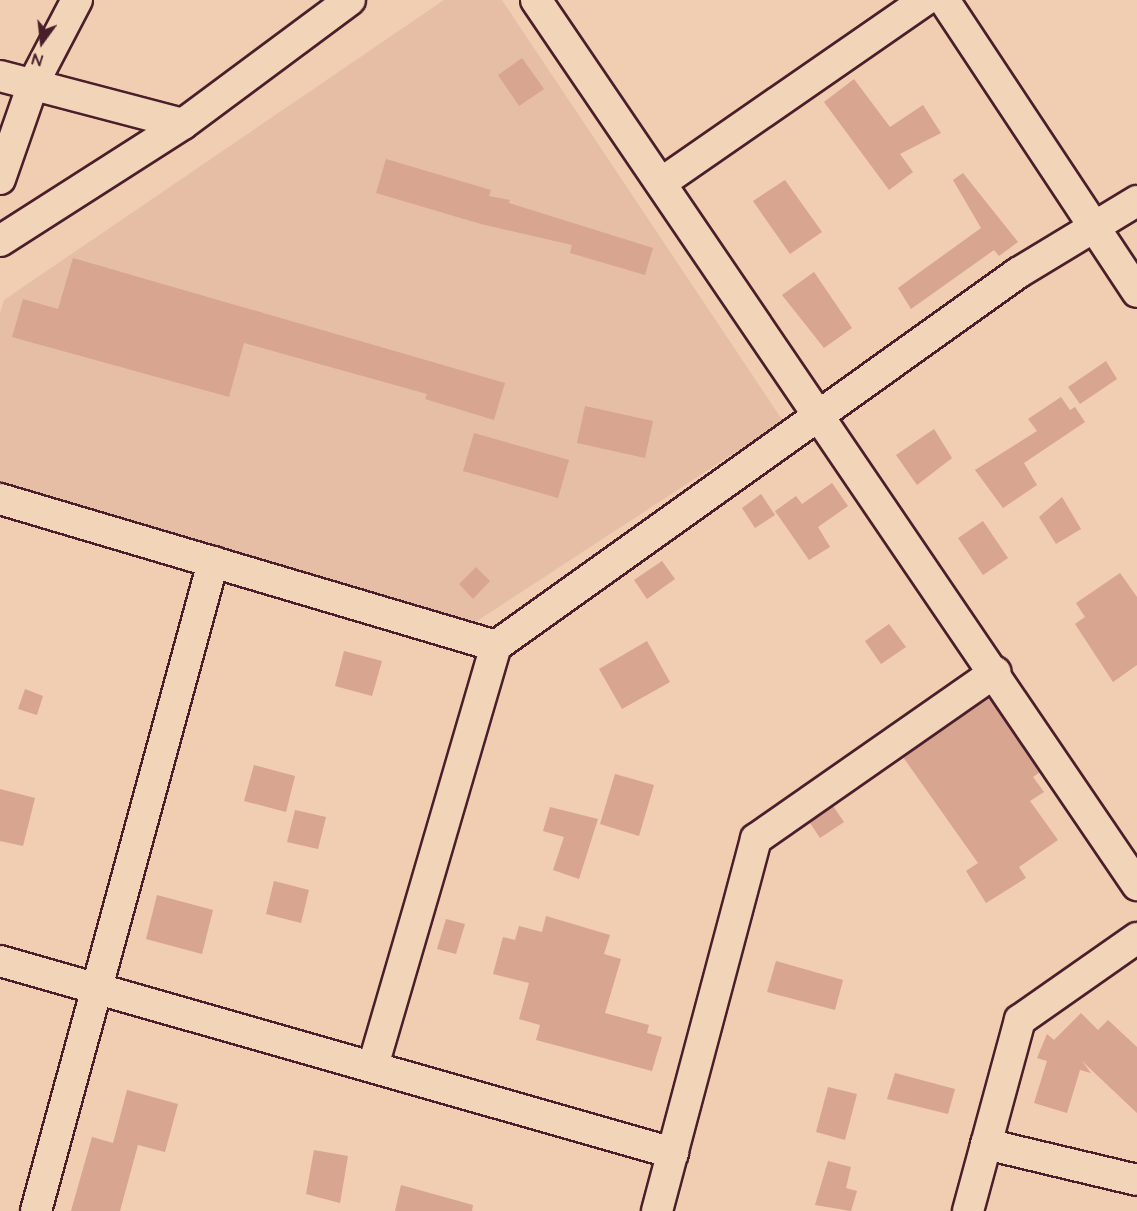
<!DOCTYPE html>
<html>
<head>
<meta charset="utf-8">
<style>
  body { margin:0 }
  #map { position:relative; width:1137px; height:1211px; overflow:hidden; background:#f1cdb1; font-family:"Architects Daughter",sans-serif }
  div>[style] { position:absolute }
  .built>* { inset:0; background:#e6bea5 }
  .building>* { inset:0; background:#d7a590 }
  .roads { filter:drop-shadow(2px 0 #4a1f2b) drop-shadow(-2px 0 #4a1f2b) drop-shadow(0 2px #4a1f2b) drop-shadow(0 -2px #4a1f2b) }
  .street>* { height:30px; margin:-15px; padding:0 15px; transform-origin:15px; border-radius:15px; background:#f2d5b8 }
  span { translate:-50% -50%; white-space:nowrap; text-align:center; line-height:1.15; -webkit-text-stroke:6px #f2d5b8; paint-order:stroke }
  .north { position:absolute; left:12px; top:12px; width:60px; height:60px; -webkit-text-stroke:4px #f2d5b8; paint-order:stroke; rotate:195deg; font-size:16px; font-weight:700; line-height:24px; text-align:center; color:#4a1f2b }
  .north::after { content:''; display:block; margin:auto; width:21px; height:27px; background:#4a1f2b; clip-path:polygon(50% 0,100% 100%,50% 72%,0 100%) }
</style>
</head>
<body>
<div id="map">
  <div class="built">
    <div style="clip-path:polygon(444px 0,502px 0,783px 421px,474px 623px,0 482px,0 313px,4px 300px)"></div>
  </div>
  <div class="building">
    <div style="clip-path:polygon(522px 58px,544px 89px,519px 106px,498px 75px)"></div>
    <div style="clip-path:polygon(854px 79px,890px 127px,923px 105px,941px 133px,900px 154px,913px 172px,889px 190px,824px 102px)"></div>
    <div style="clip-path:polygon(386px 159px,491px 190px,489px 196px,510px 200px,509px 203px,653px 248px,645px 275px,570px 253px,572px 245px,481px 224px,376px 193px)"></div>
    <div style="clip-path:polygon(963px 173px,1018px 242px,999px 256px,994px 250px,911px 309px,898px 288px,981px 228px,953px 180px)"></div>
    <div style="clip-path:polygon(785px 180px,822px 232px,790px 254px,753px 201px)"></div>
    <div style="clip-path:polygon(73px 258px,505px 383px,494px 420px,425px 399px,427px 394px,244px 343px,229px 397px,12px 337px,23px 299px,58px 309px)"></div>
    <div style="clip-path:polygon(814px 272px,852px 328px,824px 348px,782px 295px)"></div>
    <div style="clip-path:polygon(1106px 361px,1117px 379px,1080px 404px,1068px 387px)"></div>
    <div style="clip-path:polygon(1061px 397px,1070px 410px,1075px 407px,1085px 422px,1024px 463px,1037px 485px,1003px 508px,975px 470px,1037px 431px,1028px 419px)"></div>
    <div style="clip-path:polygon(585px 406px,653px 421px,645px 458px,577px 443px)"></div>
    <div style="clip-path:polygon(934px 429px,952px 458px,917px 485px,896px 455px)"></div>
    <div style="clip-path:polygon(474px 433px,569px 460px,558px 498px,463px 471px)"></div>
    <div style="clip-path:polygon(832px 483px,848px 506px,818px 527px,830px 547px,809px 560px,775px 511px,796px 496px,802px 504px)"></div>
    <div style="clip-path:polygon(761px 494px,775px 515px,755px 528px,742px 508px)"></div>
    <div style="clip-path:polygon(1062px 497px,1081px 529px,1056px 544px,1039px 517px)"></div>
    <div style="clip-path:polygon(983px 521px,1008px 558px,983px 575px,958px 538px)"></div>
    <div style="clip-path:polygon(662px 561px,675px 579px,647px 599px,634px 580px)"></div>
    <div style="clip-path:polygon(476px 567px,490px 581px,473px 599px,459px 584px)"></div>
    <div style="clip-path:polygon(1120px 573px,1137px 597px,1137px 665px,1113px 682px,1075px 624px,1085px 617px,1076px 603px)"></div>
    <div style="clip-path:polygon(889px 624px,906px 647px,881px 664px,865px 641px)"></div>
    <div style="clip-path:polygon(647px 641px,670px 682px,622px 709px,599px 669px)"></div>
    <div style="clip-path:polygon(344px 651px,382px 661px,372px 696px,335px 686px)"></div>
    <div style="clip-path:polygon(25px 689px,43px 696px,37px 715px,18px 709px)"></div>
    <div style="clip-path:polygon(989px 697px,1040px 772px,1033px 777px,1044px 792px,1030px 801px,1058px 840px,1019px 867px,1026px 878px,986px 903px,966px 871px,978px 863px,903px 757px)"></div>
    <div style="clip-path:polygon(254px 765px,295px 776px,286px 812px,244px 801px)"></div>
    <div style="clip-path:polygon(615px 774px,654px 785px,639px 836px,600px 824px)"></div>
    <div style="clip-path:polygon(0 789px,35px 798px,23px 846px,0 841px)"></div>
    <div style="clip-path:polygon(833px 806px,844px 822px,820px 838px,810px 823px)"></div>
    <div style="clip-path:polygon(550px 807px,598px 819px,579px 879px,553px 870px,564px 837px,543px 831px)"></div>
    <div style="clip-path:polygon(295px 810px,326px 817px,318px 849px,287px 842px)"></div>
    <div style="clip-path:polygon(274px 881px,309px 890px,301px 923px,266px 914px)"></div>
    <div style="clip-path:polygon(157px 895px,213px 910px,202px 954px,146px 939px)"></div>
    <div style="clip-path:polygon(546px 916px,610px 935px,604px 954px,621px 959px,605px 1013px,649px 1025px,647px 1033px,662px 1037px,652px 1071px,536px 1040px,540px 1025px,519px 1019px,529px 983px,493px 974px,503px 937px,515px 940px,519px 926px,542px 932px)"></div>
    <div style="clip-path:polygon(446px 919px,465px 924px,456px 954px,437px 949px)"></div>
    <div style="clip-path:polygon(776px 961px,843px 980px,835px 1010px,767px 992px)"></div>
    <div style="clip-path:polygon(1081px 1013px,1098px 1030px,1108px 1020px,1137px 1047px,1137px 1113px,1082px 1061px,1091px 1073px,1080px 1070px,1067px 1113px,1034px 1103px,1047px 1061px,1037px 1058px,1047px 1034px,1054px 1040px)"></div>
    <div style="clip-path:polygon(895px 1073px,955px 1089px,948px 1114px,887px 1099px)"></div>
    <div style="clip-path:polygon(828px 1087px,857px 1094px,845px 1140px,816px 1132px)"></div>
    <div style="clip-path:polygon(127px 1090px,178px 1104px,165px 1152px,138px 1145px,120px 1211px,71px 1211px,92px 1137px,113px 1143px)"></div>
    <div style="clip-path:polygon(314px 1150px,348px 1156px,340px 1203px,306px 1194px)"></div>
    <div style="clip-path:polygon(828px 1161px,851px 1167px,846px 1188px,857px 1191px,851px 1211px,815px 1205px)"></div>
    <div style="clip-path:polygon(401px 1185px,473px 1205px,472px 1211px,395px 1211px)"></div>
  </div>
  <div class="roads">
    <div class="street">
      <div style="left:536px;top:0;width:1070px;rotate:55.82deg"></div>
      <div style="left:944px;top:0;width:350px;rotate:56.5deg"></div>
      <div style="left:0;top:76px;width:189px;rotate:14.7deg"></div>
      <div style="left:0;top:179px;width:101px;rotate:-70.8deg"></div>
      <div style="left:33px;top:84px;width:95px;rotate:-62.4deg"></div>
      <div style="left:661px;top:183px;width:321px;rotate:-34.7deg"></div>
      <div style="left:0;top:241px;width:217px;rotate:-32.6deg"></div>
      <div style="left:183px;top:124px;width:208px;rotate:-36.6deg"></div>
      <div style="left:0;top:499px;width:517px;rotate:16.51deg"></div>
      <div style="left:0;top:961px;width:700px;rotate:15.92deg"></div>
      <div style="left:373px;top:1066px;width:438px;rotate:-73.7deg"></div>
      <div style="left:496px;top:646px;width:642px;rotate:-35.55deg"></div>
      <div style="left:1018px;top:273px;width:139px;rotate:-31.2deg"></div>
      <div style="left:986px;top:1144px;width:155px;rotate:13.4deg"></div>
      <div style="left:36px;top:1211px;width:673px;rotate:-74.74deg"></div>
      <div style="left:657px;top:1211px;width:385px;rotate:-75.1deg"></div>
      <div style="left:756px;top:839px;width:292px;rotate:-34.9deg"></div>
      <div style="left:968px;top:1211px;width:198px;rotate:-74.8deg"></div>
      <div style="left:1020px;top:1020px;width:143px;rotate:-35deg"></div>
    </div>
  </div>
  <div class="north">N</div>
</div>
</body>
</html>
